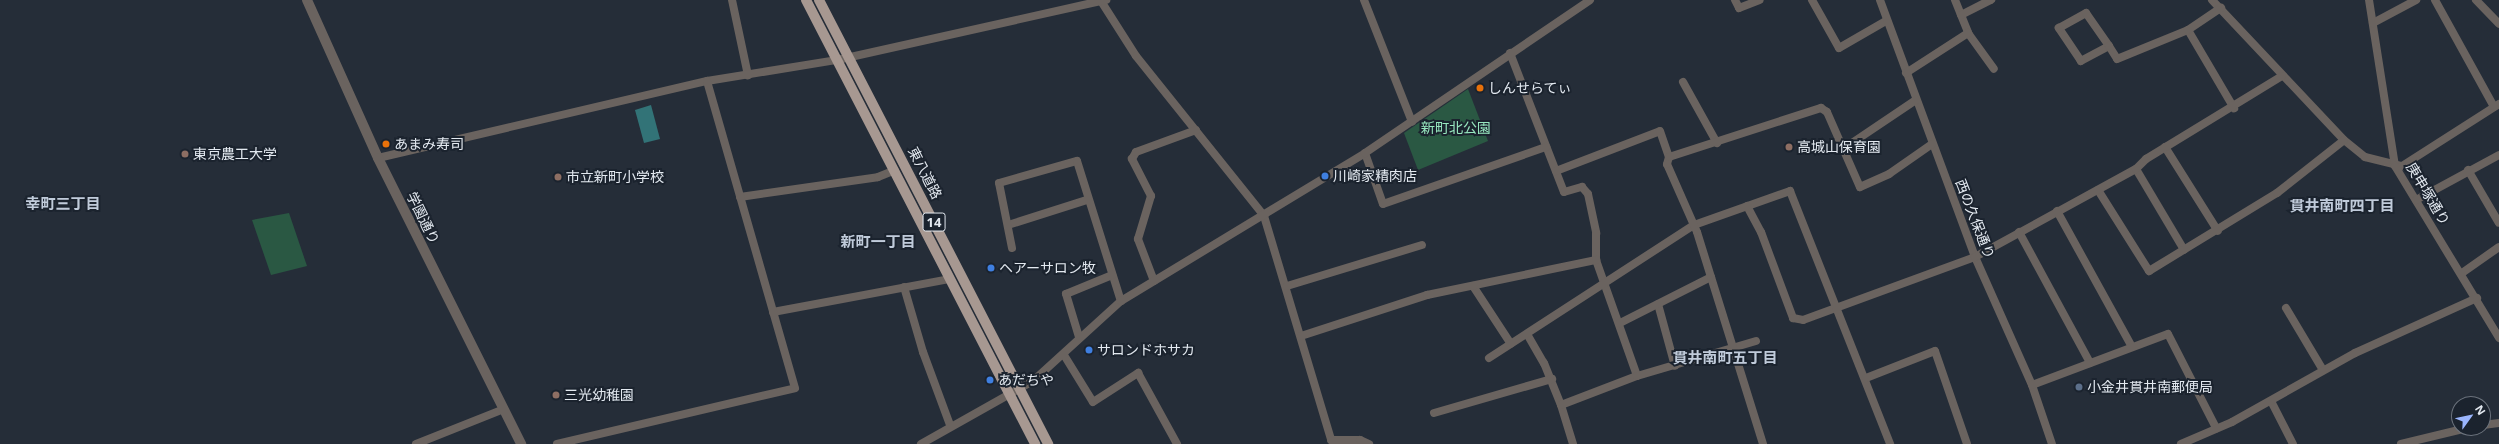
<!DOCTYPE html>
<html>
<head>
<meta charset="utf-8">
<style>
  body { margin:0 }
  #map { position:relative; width:2499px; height:444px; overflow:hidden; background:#252d38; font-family:"Open Sans","Noto Sans JP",sans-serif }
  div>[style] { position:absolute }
  .green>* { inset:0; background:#2a5843 }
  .water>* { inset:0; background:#327377 }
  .minor>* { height:8px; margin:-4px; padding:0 4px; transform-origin:4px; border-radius:4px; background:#6a635f }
  .tertiary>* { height:10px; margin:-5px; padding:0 5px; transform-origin:5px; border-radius:5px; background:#6a635f }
  .primary>* { height:10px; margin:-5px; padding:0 5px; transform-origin:5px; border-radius:5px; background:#a79891 }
  .dots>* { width:11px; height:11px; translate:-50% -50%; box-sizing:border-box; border:2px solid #1b232e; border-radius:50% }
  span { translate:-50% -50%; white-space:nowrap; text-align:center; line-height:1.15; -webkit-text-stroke:4px #1b232e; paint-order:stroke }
  .shield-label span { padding:1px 3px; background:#1b232e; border:1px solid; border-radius:3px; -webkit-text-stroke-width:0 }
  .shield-label { font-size:13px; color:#e3e9f0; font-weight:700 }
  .poi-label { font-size:14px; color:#e3e9f0 }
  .left { translate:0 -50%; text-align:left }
  .park-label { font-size:14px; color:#97e7bf }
  .street-label { font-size:14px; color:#e3e9f0 }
  .neighbourhood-label { font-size:15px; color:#c0cbda; font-weight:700 }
  .north { position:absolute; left:2451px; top:396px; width:40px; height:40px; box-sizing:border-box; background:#1b232e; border:1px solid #6b727c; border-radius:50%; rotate:57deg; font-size:11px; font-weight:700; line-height:16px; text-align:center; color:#e3e9f0 }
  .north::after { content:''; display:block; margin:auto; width:14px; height:18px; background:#9ab5fd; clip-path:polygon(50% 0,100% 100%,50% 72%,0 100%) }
</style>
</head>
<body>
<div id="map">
  <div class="green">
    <div style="clip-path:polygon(1468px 89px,1488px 141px,1418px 170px,1404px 133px)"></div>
    <div style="clip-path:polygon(289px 213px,307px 266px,271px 275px,252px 220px)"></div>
  </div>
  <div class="water">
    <div style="clip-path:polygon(651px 105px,660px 139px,644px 143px,635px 110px)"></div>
  </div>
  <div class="minor">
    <div style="left:732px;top:0;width:77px;rotate:78deg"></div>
    <div style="left:1364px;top:0;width:131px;rotate:68.5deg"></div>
    <div style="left:1735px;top:0;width:9px;rotate:63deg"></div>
    <div style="left:1739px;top:8px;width:22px;rotate:-21deg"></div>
    <div style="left:1812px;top:0;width:55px;rotate:60.6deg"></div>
    <div style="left:1839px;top:48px;width:54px;rotate:-29.9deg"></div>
    <div style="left:1880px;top:0;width:274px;rotate:69.7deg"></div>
    <div style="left:1975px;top:257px;width:140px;rotate:66deg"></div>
    <div style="left:2032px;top:385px;width:62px;rotate:71.3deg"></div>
    <div style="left:1955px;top:0;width:35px;rotate:68deg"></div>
    <div style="left:1968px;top:33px;width:44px;rotate:54.2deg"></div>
    <div style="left:2212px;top:0;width:192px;rotate:46.7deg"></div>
    <div style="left:2344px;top:140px;width:27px;rotate:39deg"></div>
    <div style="left:2365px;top:157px;width:38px;rotate:14deg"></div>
    <div style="left:2402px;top:166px;width:115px;rotate:-32.6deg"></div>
    <div style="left:2369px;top:0;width:168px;rotate:81.1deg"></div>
    <div style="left:2395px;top:166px;width:201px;rotate:58.8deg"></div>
    <div style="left:2435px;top:0;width:122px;rotate:61.1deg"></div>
    <div style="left:2476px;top:0;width:33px;rotate:46deg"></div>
    <div style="left:1101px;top:1px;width:65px;rotate:57.5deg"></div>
    <div style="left:1136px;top:56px;width:205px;rotate:51.3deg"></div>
    <div style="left:1264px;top:216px;width:234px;rotate:73.3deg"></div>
    <div style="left:1331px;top:440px;width:29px"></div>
    <div style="left:1360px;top:440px;width:10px;rotate:24deg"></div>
    <div style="left:1961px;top:15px;width:34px;rotate:-27deg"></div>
    <div style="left:2373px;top:23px;width:49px;rotate:-28.1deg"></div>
    <div style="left:2188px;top:30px;width:91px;rotate:59.5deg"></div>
    <div style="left:2109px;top:46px;width:32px;rotate:152deg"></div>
    <div style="left:2081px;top:61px;width:40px;rotate:-124deg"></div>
    <div style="left:2059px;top:28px;width:31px;rotate:-29deg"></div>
    <div style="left:2086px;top:13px;width:40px;rotate:55.1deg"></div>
    <div style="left:2109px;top:46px;width:15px;rotate:58deg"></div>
    <div style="left:2117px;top:59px;width:77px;rotate:-22.2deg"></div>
    <div style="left:2188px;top:30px;width:40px;rotate:-34deg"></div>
    <div style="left:1510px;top:53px;width:149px;rotate:68.8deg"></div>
    <div style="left:1564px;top:192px;width:19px;rotate:-16deg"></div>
    <div style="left:1582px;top:187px;width:9px;rotate:49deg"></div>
    <div style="left:1588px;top:194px;width:40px;rotate:78deg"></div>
    <div style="left:1596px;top:233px;width:27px;rotate:90deg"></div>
    <div style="left:1596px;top:260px;width:123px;rotate:70.5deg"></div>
    <div style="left:1906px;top:73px;width:74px;rotate:-32.8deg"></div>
    <div style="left:1683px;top:82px;width:70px;rotate:60.9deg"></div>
    <div style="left:2165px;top:147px;width:99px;rotate:57.8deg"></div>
    <div style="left:1843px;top:149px;width:88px;rotate:-33.9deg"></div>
    <div style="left:1365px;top:153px;width:54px;rotate:70.6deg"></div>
    <div style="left:1383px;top:204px;width:173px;rotate:-19.3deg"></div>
    <div style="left:378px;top:158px;width:338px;rotate:-13.2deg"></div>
    <div style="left:707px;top:81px;width:132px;rotate:-9.2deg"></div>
    <div style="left:837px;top:60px;width:276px;rotate:-12.6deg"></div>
    <div style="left:2136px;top:169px;width:94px;rotate:59.3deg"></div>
    <div style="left:2468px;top:170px;width:61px;rotate:59.7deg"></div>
    <div style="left:1556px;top:171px;width:111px;rotate:-21deg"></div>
    <div style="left:1660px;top:131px;width:28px;rotate:71deg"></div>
    <div style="left:2098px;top:190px;width:96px;rotate:57.8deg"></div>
    <div style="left:2149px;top:271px;width:150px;rotate:-31.4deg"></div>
    <div style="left:2277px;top:193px;width:85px;rotate:-38.3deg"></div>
    <div style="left:740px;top:197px;width:139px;rotate:-8.2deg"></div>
    <div style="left:878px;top:177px;width:18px;rotate:-22deg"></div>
    <div style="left:2416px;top:200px;width:94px;rotate:-28.5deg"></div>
    <div style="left:1747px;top:206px;width:30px;rotate:62deg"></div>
    <div style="left:1761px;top:232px;width:92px;rotate:69.6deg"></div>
    <div style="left:1793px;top:318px;width:10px;rotate:11deg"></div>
    <div style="left:1803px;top:320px;width:183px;rotate:-20.1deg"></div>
    <div style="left:1975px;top:257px;width:183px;rotate:-28.7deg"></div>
    <div style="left:2136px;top:169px;width:14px;rotate:-45deg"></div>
    <div style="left:2146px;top:159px;width:159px;rotate:-31.4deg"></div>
    <div style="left:2057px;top:211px;width:155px;rotate:61.1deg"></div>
    <div style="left:1008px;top:225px;width:83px;rotate:-17.6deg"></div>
    <div style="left:2019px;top:232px;width:149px;rotate:61.5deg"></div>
    <div style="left:1012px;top:248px;width:66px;rotate:-101.3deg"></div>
    <div style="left:999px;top:183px;width:81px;rotate:-15.8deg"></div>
    <div style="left:1077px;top:161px;width:147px;rotate:72.6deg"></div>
    <div style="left:2462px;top:273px;width:45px;rotate:-35.1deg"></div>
    <div style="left:1154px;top:281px;width:45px;rotate:-110.9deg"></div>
    <div style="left:1138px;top:239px;width:45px;rotate:-73.2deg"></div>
    <div style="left:1151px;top:196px;width:42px;rotate:-117.2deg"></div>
    <div style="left:1132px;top:159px;width:8px;rotate:-60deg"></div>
    <div style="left:1136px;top:152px;width:64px;rotate:-20.1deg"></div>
    <div style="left:1287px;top:286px;width:141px;rotate:-16.9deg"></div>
    <div style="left:1473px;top:286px;width:69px;rotate:56.8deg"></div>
    <div style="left:904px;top:287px;width:68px;rotate:73.7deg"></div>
    <div style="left:923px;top:352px;width:78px;rotate:69.7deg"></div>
    <div style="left:1658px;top:304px;width:64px;rotate:74.7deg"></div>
    <div style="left:2286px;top:308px;width:72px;rotate:59.2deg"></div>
    <div style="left:773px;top:312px;width:179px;rotate:-10.6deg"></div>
    <div style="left:1620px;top:323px;width:102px;rotate:-26.8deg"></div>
    <div style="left:1527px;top:334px;width:34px;rotate:60deg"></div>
    <div style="left:1544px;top:363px;width:45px;rotate:68deg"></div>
    <div style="left:1301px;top:336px;width:133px;rotate:-18deg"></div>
    <div style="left:1427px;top:295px;width:173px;rotate:-11.7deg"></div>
    <div style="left:1079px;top:337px;width:45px;rotate:-106.8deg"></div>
    <div style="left:1066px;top:294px;width:50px;rotate:-22.4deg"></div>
    <div style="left:1064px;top:355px;width:55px;rotate:58.3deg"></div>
    <div style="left:1093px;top:402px;width:54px;rotate:-32.8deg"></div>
    <div style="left:1138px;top:373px;width:81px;rotate:61.2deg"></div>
    <div style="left:1489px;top:358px;width:244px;rotate:-33deg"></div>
    <div style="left:1694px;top:225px;width:102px;rotate:-19.5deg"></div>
    <div style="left:1790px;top:191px;width:272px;rotate:68.4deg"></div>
    <div style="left:1866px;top:378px;width:74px;rotate:-21.4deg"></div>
    <div style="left:1935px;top:351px;width:98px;rotate:71deg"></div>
    <div style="left:2032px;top:385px;width:145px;rotate:-20.6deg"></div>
    <div style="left:2168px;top:334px;width:106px;rotate:62.9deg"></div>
    <div style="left:2271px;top:401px;width:48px;rotate:62.9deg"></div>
    <div style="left:1434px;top:413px;width:123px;rotate:-16.1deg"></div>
    <div style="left:2483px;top:425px;width:16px;rotate:-7deg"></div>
    <div style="left:416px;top:444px;width:95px;rotate:-21.7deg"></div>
    <div style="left:557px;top:444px;width:244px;rotate:-13.2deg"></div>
    <div style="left:795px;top:388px;width:319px;rotate:-106deg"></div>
    <div style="left:921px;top:444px;width:129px;rotate:-29.4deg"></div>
    <div style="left:1033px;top:381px;width:119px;rotate:-42.3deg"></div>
    <div style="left:1121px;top:301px;width:285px;rotate:-31.2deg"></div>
    <div style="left:1365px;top:153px;width:272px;rotate:-34.2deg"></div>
    <div style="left:1573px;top:444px;width:41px;rotate:-107.1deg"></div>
    <div style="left:1561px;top:405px;width:81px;rotate:-20.9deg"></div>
    <div style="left:1637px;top:376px;width:124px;rotate:-16.4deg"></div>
    <div style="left:1763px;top:444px;width:222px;rotate:-107.3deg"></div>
    <div style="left:1697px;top:232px;width:74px;rotate:-113.8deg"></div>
    <div style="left:1667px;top:164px;width:7px;rotate:-74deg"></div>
    <div style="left:1669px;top:157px;width:160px;rotate:-17.9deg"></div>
    <div style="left:1821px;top:108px;width:7px;rotate:34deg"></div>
    <div style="left:1827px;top:112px;width:82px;rotate:66.3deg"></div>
    <div style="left:1860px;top:187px;width:32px;rotate:-24deg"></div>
    <div style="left:1889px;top:174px;width:52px;rotate:-34.9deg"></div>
    <div style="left:2181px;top:444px;width:56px;rotate:-23.3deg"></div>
    <div style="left:2232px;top:422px;width:141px;rotate:-29.3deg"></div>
    <div style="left:2355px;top:353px;width:134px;rotate:-24.3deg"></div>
    <div style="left:2401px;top:444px;width:68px;rotate:-13.6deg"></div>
  </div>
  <div class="tertiary">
    <div style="left:307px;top:0;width:173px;rotate:65.8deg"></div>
    <div style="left:378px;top:158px;width:320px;rotate:63.4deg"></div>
  </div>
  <div class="primary">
    <div style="left:806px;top:0;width:500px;rotate:62.7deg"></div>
    <div style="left:819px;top:0;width:500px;rotate:62.7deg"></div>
  </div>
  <div class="dots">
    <div style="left:1480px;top:88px;background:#e8710a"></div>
    <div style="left:386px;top:144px;background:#e8710a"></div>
    <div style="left:1789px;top:147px;background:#8d6e63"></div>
    <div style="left:185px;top:154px;background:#8d6e63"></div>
    <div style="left:1325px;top:176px;background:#3f7fe0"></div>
    <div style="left:558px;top:177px;background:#8d6e63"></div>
    <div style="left:991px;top:268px;background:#3f7fe0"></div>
    <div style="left:1089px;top:350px;background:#3f7fe0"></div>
    <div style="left:990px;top:380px;background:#3f7fe0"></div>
    <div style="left:2079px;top:387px;background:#5c6f8a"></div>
    <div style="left:556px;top:395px;background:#8d6e63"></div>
  </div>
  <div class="shield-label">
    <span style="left:934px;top:222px">14</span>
  </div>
  <div class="poi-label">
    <span class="left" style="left:1488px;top:88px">しんせらてぃ</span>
    <span class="left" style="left:394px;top:144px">あまみ寿司</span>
    <span class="left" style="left:1797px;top:147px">高城山保育園</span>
    <span class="left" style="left:193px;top:154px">東京農工大学</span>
    <span class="left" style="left:1333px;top:176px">川崎家精肉店</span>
    <span class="left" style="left:566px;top:177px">市立新町小学校</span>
    <span class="left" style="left:999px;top:268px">ヘアーサロン牧</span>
    <span class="left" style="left:1097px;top:350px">サロンドホサカ</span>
    <span class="left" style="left:998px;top:380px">あだちや</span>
    <span class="left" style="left:2087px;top:387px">小金井貫井南郵便局</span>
    <span class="left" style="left:564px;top:395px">三光幼稚園</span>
  </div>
  <div class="park-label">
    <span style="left:1456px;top:128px">新町北公園</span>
  </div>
  <div class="street-label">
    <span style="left:925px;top:173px;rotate:63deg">東八道路</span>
    <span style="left:2428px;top:194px;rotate:59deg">庚申塚通り</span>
    <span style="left:423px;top:218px;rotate:64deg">学園通り</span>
    <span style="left:1975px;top:219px;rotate:69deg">西の久保通り</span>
  </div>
  <div class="neighbourhood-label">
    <span style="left:63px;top:204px">幸町三丁目</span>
    <span style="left:2342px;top:206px">貫井南町四丁目</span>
    <span style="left:878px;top:242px">新町一丁目</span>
    <span style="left:1725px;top:358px">貫井南町五丁目</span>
  </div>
  <div class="north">N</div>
</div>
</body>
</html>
